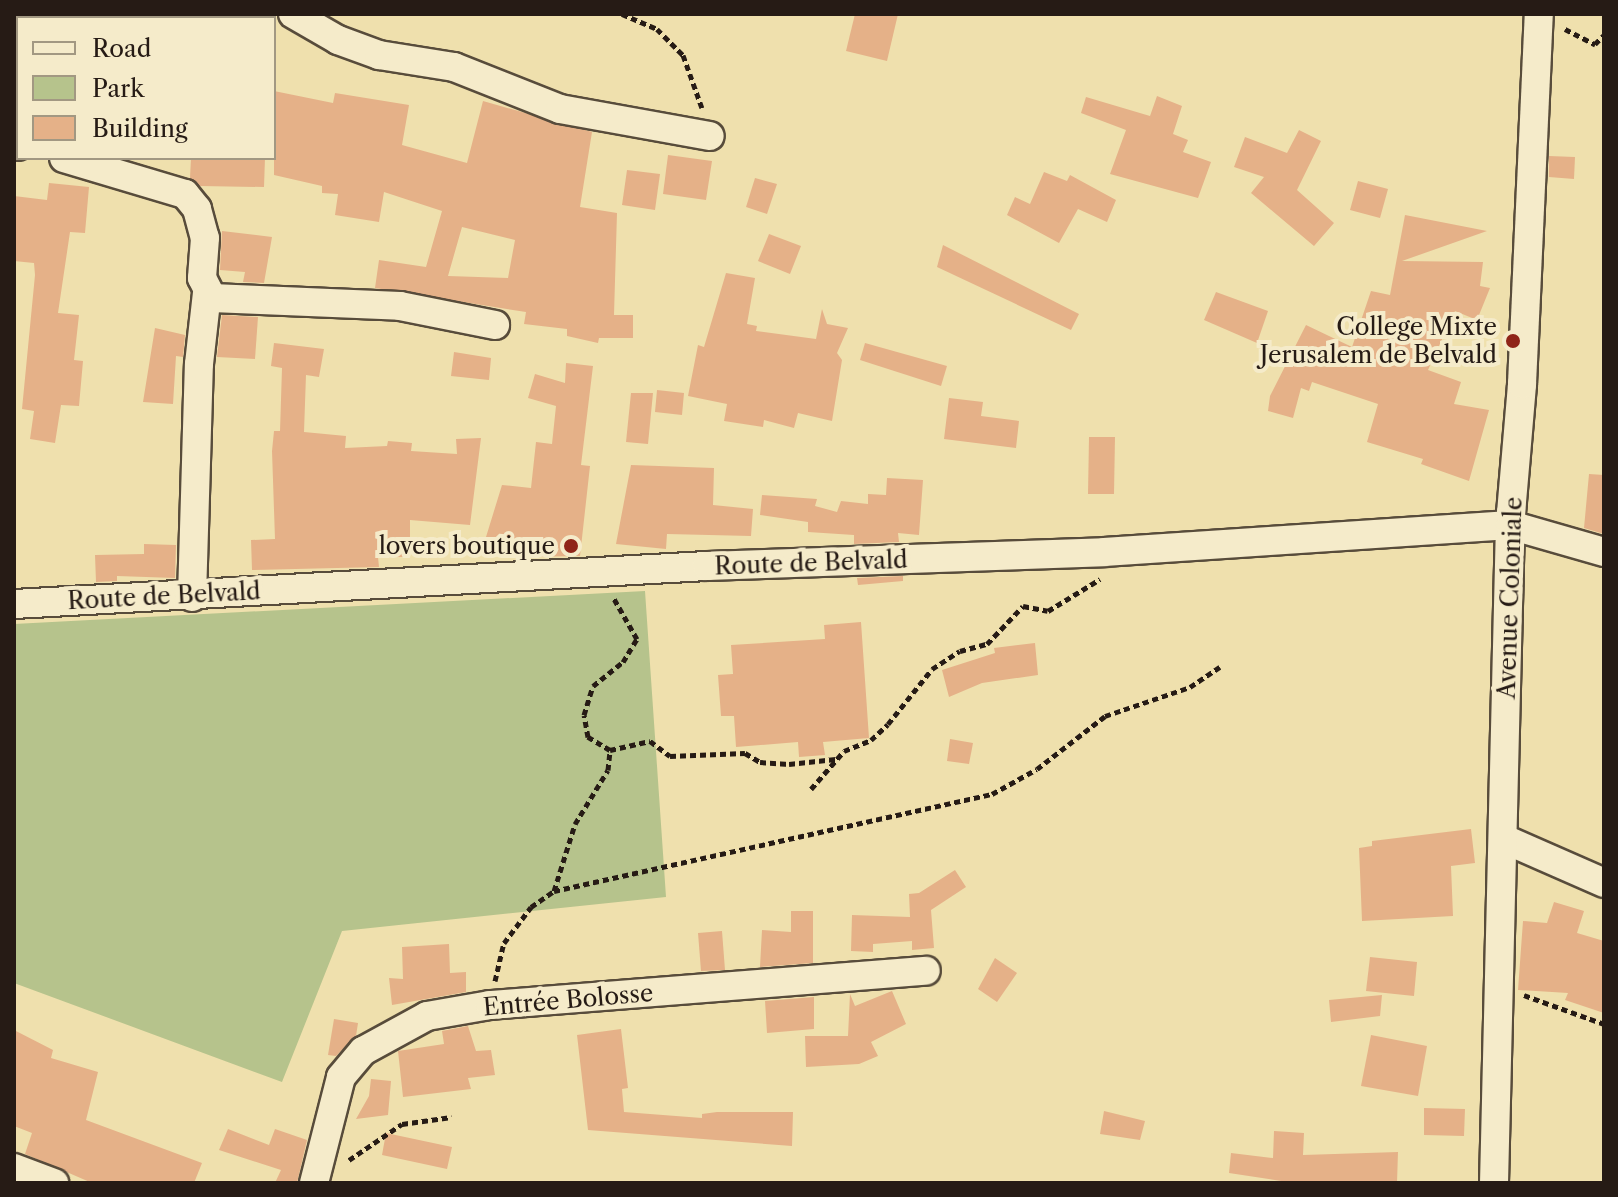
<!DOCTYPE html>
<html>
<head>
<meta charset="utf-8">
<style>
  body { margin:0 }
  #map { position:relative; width:1618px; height:1197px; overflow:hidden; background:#efe0ad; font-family:"Libre Caslon Text",serif }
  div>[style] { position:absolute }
  .green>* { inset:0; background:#b6c38c }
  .building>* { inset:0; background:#e5b188 }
  .path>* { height:5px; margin-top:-2.5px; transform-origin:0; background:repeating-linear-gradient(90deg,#261b15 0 6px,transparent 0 10px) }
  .roads { filter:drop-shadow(2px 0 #584c3b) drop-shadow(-2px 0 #584c3b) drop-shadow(0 2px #584c3b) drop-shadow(0 -2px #584c3b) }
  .street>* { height:28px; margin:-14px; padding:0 14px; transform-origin:14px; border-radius:14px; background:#f5ebca }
  .dots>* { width:22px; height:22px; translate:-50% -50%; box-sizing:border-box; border:4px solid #f5ebca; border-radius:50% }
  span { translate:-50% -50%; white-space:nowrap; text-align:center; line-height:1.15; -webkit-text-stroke:8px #f5ebca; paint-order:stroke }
  .poi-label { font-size:24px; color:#261b15 }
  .right { translate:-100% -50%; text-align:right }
  .street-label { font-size:24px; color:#261b15 }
  .frame { position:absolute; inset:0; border:16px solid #261b15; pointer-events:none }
  .legend { position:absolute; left:16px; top:16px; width:260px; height:144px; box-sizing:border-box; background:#f5ebca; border:2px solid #a29882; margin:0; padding:10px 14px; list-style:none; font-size:24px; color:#261b15 }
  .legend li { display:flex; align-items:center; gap:16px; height:40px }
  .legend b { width:40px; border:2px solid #a29882 }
</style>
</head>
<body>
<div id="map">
  <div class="green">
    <div style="clip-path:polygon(645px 591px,666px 897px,342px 931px,282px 1082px,14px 983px,14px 624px)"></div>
  </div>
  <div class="building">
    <div style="clip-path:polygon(855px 14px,898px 14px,887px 61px,846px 51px)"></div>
    <div style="clip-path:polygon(evenodd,274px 91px,333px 103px,335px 93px,409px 105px,402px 145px,467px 163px,483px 101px,592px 132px,580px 207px,617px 213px,614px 315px,633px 315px,633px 338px,599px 338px,598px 343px,567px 336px,567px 329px,524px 324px,526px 312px,375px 288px,379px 260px,426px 267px,442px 211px,384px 192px,379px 222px,335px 215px,338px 194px,322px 193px,322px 186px,274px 175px,274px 91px,462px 227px,515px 240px,508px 278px,448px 276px,462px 227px)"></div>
    <div style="clip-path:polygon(1157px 96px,1182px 106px,1173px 134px,1188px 140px,1183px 152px,1211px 162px,1198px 198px,1110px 174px,1126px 130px,1081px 113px,1086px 97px,1150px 116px)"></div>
    <div style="clip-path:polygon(1299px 130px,1321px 141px,1297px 190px,1334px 223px,1314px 246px,1251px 193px,1264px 177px,1234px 167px,1245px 137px,1287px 153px)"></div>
    <div style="clip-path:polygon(668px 155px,712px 161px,706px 200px,663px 194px)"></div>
    <div style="clip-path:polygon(1549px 156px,1575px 157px,1574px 179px,1549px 177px)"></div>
    <div style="clip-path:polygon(191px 158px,265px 158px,264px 187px,200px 186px,190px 178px)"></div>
    <div style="clip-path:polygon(627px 170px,660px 174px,655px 210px,622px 205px)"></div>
    <div style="clip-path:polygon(1044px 172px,1067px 181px,1070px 175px,1116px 200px,1107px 222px,1078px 209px,1059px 243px,1007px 215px,1015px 197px,1030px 204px)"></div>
    <div style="clip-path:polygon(755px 178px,777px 184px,767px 214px,746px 207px)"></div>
    <div style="clip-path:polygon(1358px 181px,1388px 189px,1380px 218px,1350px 210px)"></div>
    <div style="clip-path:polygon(49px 183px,89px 187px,85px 233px,70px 232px,58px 313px,79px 315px,74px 360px,83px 361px,79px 406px,61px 405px,55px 443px,30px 439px,34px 411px,22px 409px,35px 275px,34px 263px,14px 261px,14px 196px,47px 200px)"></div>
    <div style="clip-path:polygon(1405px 215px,1487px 231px,1402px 261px,1483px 262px,1480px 286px,1490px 288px,1477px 320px,1455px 311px,1428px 370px,1461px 382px,1454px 404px,1489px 410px,1469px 481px,1421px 464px,1423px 459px,1367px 442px,1378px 404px,1312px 382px,1309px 391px,1301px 388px,1293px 418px,1268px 411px,1270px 396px,1306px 325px,1352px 347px,1371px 291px,1390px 295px)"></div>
    <div style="clip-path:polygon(222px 231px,272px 237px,264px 283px,243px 282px,245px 272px,220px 270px)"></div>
    <div style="clip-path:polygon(769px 234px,801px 246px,790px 274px,758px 261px)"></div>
    <div style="clip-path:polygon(943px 245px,1079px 314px,1071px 330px,937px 267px)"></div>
    <div style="clip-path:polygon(726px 273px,755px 278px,747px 324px,757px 326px,756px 331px,816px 339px,822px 309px,827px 324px,848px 328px,837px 353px,842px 360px,832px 421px,798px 413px,794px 428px,764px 420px,763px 427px,724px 421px,727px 404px,688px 396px,698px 345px,704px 347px)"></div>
    <div style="clip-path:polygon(1216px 292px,1268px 311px,1257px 343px,1204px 320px)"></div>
    <div style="clip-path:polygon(222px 315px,258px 317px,255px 359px,217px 357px)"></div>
    <div style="clip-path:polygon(155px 328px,185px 335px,183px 357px,176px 356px,173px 404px,143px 402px)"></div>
    <div style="clip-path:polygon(274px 343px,324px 349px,319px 377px,306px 375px,304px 432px,346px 436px,345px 448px,387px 446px,388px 441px,412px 443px,411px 451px,457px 454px,456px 439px,481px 438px,470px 525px,410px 520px,410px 557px,378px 557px,379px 567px,252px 570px,251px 540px,275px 539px,272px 451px,274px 431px,280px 431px,282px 368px,271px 366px)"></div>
    <div style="clip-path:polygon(865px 343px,947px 366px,941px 386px,860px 360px)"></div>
    <div style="clip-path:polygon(454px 352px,491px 358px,489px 380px,451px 376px)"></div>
    <div style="clip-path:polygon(566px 363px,593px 366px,581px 465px,590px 466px,580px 556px,524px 557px,525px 541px,486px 537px,502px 485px,531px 488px,536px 442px,552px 444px,556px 406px,528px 398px,535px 374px,565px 383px)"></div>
    <div style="clip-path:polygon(657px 390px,684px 393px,682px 415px,655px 412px)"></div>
    <div style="clip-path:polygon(631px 393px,653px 393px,648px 444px,626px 442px)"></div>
    <div style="clip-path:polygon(949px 398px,983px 402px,981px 416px,1019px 421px,1016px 448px,944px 439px)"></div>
    <div style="clip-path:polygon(1089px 437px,1115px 437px,1114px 494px,1088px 494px)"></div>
    <div style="clip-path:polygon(631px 465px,714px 468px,713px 505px,753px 509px,751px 536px,667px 534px,666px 549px,616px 544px)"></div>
    <div style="clip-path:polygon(1589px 474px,1604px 475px,1604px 534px,1584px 528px)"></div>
    <div style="clip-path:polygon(887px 478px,923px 480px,919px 535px,898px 533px,899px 542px,854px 544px,854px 535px,808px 532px,808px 522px,760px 515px,762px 495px,817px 499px,815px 506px,837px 512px,841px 501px,868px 504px,868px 494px,886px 495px)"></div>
    <div style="clip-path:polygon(144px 544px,176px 545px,175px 578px,117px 576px,117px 581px,96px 582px,95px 555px,144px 554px)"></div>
    <div style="clip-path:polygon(903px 576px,903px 581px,858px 585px,857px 578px)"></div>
    <div style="clip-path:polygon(861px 622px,869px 738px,823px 742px,825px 755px,799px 757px,798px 742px,736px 747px,734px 716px,721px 716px,718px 675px,733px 674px,731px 645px,825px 639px,824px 625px)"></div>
    <div style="clip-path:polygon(1035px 643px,1038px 675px,982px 683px,949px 697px,942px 670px,995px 653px,994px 648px)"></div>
    <div style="clip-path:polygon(950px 739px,973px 743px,969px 764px,947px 761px)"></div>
    <div style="clip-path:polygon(1471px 829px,1475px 863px,1451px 866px,1453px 916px,1362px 921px,1359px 848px,1372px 846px,1372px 841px)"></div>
    <div style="clip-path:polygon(955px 870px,966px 887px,931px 910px,934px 948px,912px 950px,912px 941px,873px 944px,873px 952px,851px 951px,852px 915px,910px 917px,909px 894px,919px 893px)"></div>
    <div style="clip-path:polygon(1554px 902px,1584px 911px,1577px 933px,1604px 941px,1604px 1013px,1565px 1000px,1568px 993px,1518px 990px,1523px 921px,1547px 923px)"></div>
    <div style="clip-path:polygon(791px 911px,813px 911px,813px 963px,760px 967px,762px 930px,791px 932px)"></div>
    <div style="clip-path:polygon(722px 931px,725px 970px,701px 971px,698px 933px)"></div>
    <div style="clip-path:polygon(449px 944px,450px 973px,466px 972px,466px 992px,392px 1005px,389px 978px,403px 979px,402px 947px)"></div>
    <div style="clip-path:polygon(1370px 957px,1417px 962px,1414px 996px,1366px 991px)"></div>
    <div style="clip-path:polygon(995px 958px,1017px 973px,997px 1002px,978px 989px)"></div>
    <div style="clip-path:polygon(892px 991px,906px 1024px,871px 1042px,878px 1056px,859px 1064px,806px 1067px,805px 1036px,848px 1036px,850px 994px,855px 1006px)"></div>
    <div style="clip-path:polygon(1382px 995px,1380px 1016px,1331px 1022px,1329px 1000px)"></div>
    <div style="clip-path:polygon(814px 997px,814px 1029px,767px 1033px,765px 1001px)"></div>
    <div style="clip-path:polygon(334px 1019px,358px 1023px,356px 1036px,336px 1056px,328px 1055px)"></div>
    <div style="clip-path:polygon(468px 1026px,476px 1051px,491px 1050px,495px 1075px,468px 1078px,471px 1089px,403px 1097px,398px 1051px,444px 1044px,442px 1031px)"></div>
    <div style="clip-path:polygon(621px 1029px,628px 1088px,622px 1089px,624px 1112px,702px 1118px,702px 1114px,717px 1112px,793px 1112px,792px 1146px,588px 1130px,577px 1035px)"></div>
    <div style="clip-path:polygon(14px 1030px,53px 1050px,51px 1058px,98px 1072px,86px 1120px,202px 1163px,194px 1183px,92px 1183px,25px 1154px,32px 1133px,14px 1126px)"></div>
    <div style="clip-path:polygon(1371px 1035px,1427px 1046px,1418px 1096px,1361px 1086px)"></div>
    <div style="clip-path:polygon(371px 1079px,391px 1081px,388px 1115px,356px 1119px,369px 1096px)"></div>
    <div style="clip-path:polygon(1424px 1108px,1465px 1109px,1464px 1136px,1424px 1135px)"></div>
    <div style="clip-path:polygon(1104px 1111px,1145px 1121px,1140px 1140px,1100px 1134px)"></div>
    <div style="clip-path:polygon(228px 1129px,269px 1145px,275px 1129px,307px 1140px,297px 1183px,275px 1183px,281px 1170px,219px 1150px)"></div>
    <div style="clip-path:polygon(1274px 1131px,1304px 1133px,1303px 1155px,1398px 1152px,1397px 1183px,1294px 1183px,1229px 1173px,1231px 1153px,1273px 1158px)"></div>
    <div style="clip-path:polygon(386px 1133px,452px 1147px,447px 1169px,382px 1155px)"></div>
  </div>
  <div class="path">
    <div style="left:622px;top:14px;width:38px;rotate:23deg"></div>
    <div style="left:657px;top:29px;width:37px;rotate:45deg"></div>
    <div style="left:683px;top:55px;width:56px;rotate:70.3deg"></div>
    <div style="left:1565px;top:29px;width:34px;rotate:27deg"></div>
    <div style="left:1595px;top:44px;width:13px;rotate:-45deg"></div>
    <div style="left:610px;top:750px;width:41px;rotate:-12.7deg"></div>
    <div style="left:650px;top:741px;width:25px;rotate:37deg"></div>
    <div style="left:670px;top:756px;width:75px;rotate:-2.3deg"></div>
    <div style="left:745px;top:753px;width:17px;rotate:31deg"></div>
    <div style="left:760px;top:762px;width:29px;rotate:4deg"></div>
    <div style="left:789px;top:764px;width:47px;rotate:-6.1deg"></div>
    <div style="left:811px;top:789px;width:50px;rotate:-49deg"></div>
    <div style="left:844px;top:751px;width:29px;rotate:-22deg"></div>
    <div style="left:871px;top:740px;width:23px;rotate:-43deg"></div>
    <div style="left:888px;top:724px;width:70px;rotate:-51.3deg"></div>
    <div style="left:932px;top:669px;width:33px;rotate:-33deg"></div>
    <div style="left:960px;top:651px;width:28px;rotate:-15deg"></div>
    <div style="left:987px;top:644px;width:52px;rotate:-46.5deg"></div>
    <div style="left:1023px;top:606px;width:25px;rotate:11deg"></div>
    <div style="left:1048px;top:611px;width:61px;rotate:-31.6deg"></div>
    <div style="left:554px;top:891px;width:449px;rotate:-12.5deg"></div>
    <div style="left:992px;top:794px;width:51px;rotate:-29.1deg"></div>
    <div style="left:1037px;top:769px;width:86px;rotate:-37.9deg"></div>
    <div style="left:1105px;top:716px;width:90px;rotate:-18.8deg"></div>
    <div style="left:1190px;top:687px;width:36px;rotate:-34deg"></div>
    <div style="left:495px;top:981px;width:39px;rotate:-77deg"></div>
    <div style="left:504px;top:943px;width:45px;rotate:-53.1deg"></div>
    <div style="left:531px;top:907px;width:28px;rotate:-35deg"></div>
    <div style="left:554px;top:891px;width:70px;rotate:-72.6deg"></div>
    <div style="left:575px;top:824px;width:63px;rotate:-58.6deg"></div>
    <div style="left:608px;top:770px;width:20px;rotate:-84deg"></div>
    <div style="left:610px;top:750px;width:26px;rotate:-149deg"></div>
    <div style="left:588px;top:737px;width:22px;rotate:-100deg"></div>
    <div style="left:584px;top:715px;width:30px;rotate:-73deg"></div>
    <div style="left:593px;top:686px;width:38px;rotate:-39deg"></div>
    <div style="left:623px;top:662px;width:27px;rotate:-59deg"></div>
    <div style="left:637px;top:639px;width:48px;rotate:-119.7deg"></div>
    <div style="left:1524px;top:995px;width:85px;rotate:19.9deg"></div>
    <div style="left:349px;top:1160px;width:64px;rotate:-34.2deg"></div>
    <div style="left:402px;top:1124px;width:50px;rotate:-8deg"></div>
  </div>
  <div class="roads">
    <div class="street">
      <div style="left:293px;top:14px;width:52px;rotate:30deg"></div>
      <div style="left:338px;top:40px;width:44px;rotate:20.1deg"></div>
      <div style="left:379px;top:55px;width:76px;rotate:9.1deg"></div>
      <div style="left:454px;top:67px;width:114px;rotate:21.6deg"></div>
      <div style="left:560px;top:109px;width:152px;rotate:10.2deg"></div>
      <div style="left:14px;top:145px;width:4px;rotate:14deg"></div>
      <div style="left:64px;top:158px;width:126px;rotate:16.6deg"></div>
      <div style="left:185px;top:194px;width:19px;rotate:51deg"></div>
      <div style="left:197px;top:209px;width:30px;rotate:75deg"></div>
      <div style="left:205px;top:238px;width:40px;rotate:94.3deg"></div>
      <div style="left:202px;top:278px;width:22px;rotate:63deg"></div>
      <div style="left:212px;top:298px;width:188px;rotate:2.4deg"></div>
      <div style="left:400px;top:306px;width:97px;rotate:11.3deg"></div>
      <div style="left:192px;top:597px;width:233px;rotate:-88.3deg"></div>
      <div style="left:199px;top:364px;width:71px;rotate:-83.6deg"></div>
      <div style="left:14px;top:604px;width:694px;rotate:-3.14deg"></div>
      <div style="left:707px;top:566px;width:397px;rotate:-2deg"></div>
      <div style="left:1104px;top:552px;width:407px;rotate:-3.8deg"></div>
      <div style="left:1510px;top:525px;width:98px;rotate:16deg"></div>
      <div style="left:1504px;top:839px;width:109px;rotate:23.7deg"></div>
      <div style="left:14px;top:1168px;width:43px;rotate:20.6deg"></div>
      <div style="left:314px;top:1183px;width:109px;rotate:-75.7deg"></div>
      <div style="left:341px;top:1077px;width:34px;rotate:-50deg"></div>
      <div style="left:363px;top:1051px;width:73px;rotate:-28.7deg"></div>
      <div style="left:427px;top:1016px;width:64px;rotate:-9.9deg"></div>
      <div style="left:490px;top:1005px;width:437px;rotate:-4.5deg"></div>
      <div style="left:1494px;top:1183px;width:658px;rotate:-88.61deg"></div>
      <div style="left:1510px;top:525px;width:142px;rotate:-85.1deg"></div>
      <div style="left:1522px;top:384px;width:370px;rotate:-87.4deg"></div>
    </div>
  </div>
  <div class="dots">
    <div style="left:1513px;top:341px;background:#8f2418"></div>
    <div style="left:571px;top:546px;background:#8f2418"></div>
  </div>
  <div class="poi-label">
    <span class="right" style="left:1497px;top:341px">College Mixte<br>Jerusalem de Belvald</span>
    <span class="right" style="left:555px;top:546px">lovers boutique</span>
  </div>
  <div class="street-label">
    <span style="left:811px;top:563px;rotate:-2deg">Route de Belvald</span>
    <span style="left:164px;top:596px;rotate:-3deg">Route de Belvald</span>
    <span style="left:1510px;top:598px;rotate:-88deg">Avenue Coloniale</span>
    <span style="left:568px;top:1000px;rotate:-5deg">Entrée Bolosse</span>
  </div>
  <div class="frame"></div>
  <ul class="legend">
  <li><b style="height:10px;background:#f5ebca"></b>Road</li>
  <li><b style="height:22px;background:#b6c38c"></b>Park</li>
  <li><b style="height:22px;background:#e5b188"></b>Building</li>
  </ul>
</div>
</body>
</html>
